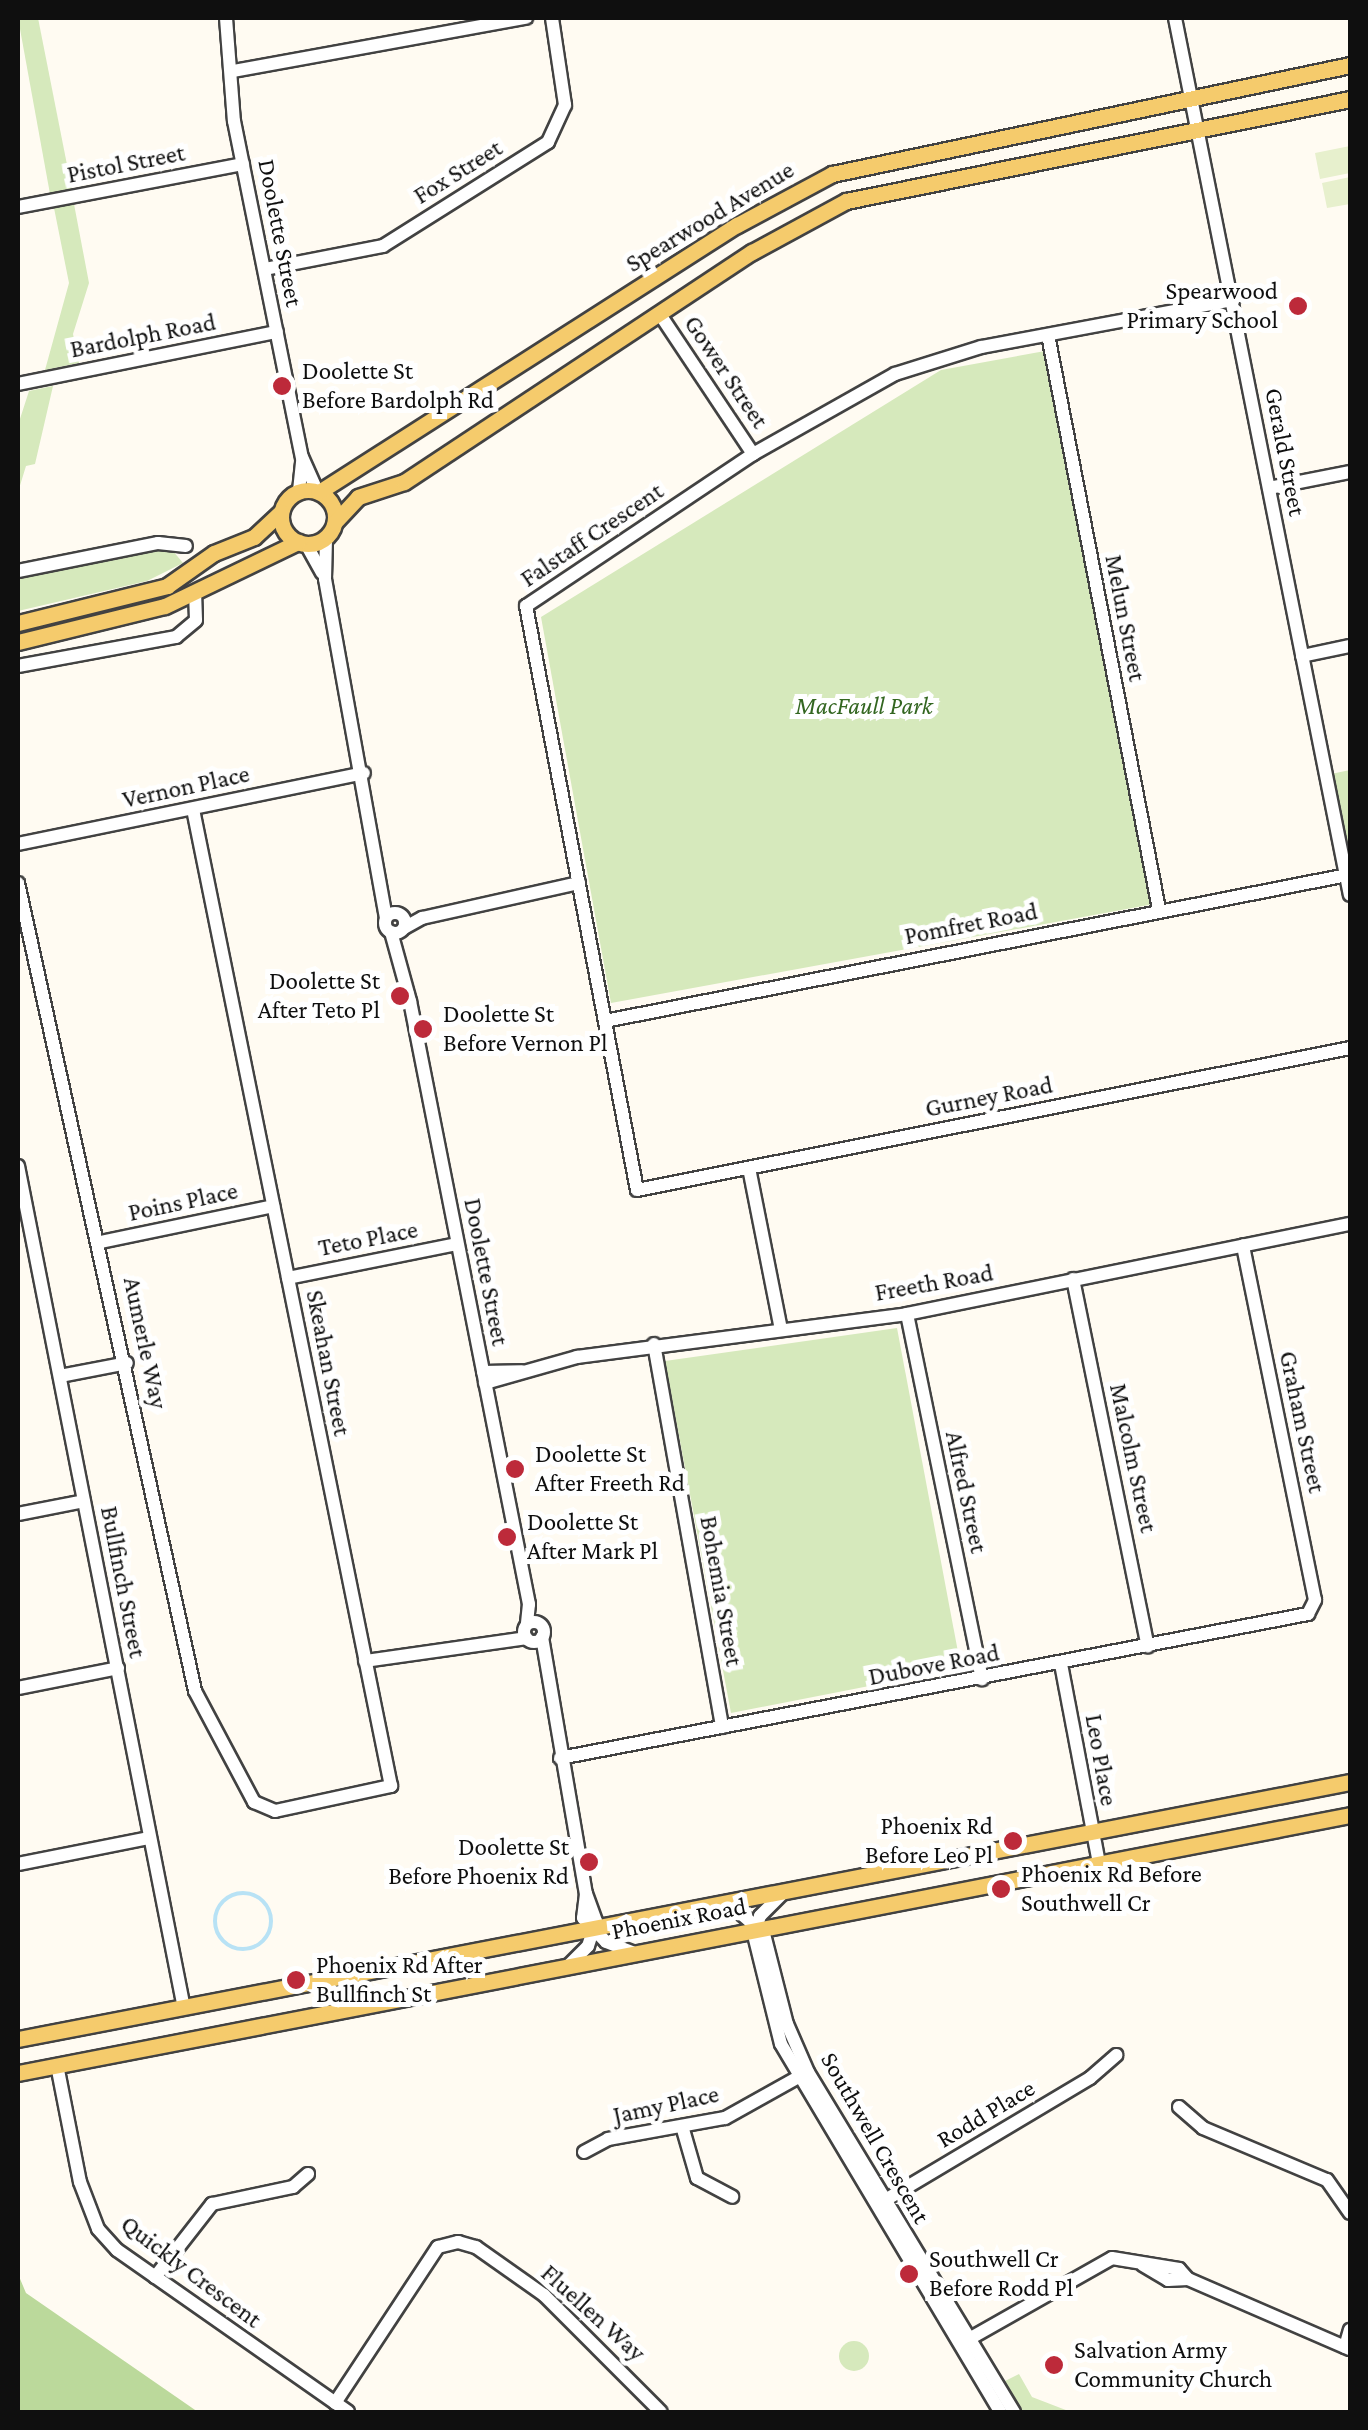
<!DOCTYPE html>
<html>
<head>
<meta charset="utf-8">
<style>
  body { margin:0 }
  #map { position:relative; width:1368px; height:2430px; overflow:hidden; background:#fffbf2; font-family:"Crimson Pro",serif }
  div>[style] { position:absolute }
  .green>* { inset:0; background:#d6e9bc }
  .round { border-radius:50% }
  .forest>* { inset:0; background:#bbd99b }
  .pitch>* { inset:0; background:#e7f0cd }
  .stream>* { height:4px; margin:-2px; padding:0 2px; transform-origin:2px; border-radius:2px; background:#b8e2f5 }
  .stream>.ring { margin:-2px; padding:0; box-sizing:content-box; background:none; border:4px solid #b8e2f5; border-radius:50% }
  .roads { filter:drop-shadow(2px 0 #424242) drop-shadow(-2px 0 #424242) drop-shadow(0 2px #424242) drop-shadow(0 -2px #424242) }
  .minor>* { height:12px; margin:-6px; padding:0 6px; transform-origin:6px; border-radius:6px; background:#fff }
  .minor>.ring { margin:-6px; padding:0; box-sizing:content-box; background:none; border:12px solid #fff; border-radius:50% }
  .major>* { height:15px; margin:-7.5px; padding:0 7.5px; transform-origin:7.5px; border-radius:7.5px; background:#f5cb6c }
  .major>.ring { margin:-7.5px; padding:0; box-sizing:content-box; background:none; border:15px solid #f5cb6c; border-radius:50% }
  .dots>* { width:28px; height:28px; translate:-50% -50%; box-sizing:border-box; border:5px solid #fff; border-radius:50% }
  span { translate:-50% -50%; white-space:nowrap; text-align:center; line-height:1.15; -webkit-text-stroke:10px #fff; paint-order:stroke }
  .street-label { font-size:25px; color:#0f0f0f }
  .poi-label { font-size:25px; color:#0f0f0f }
  .right { translate:-100% -50%; text-align:right }
  .left { translate:0 -50%; text-align:left }
  .park-label { font-size:25px; color:#336620; font-style:italic }
  .frame { position:absolute; inset:0; border:20px solid #0f0f0f; pointer-events:none }
</style>
</head>
<body>
<div id="map">
  <div class="green">
    <div style="clip-path:polygon(18px 18px,38px 18px,72px 190px,50px 194px)"></div>
    <div style="clip-path:polygon(74px 204px,89px 283px,73px 334px,79px 363px,45px 370px,69px 283px,54px 208px)"></div>
    <div style="clip-path:polygon(1045px 351px,1154px 904px,611px 1003px,541px 617px,941px 370px)"></div>
    <div style="clip-path:polygon(53px 386px,35px 464px,26px 466px,18px 492px,18px 425px,29px 391px)"></div>
    <div style="clip-path:polygon(158px 548px,173px 551px,183px 563px,147px 581px,18px 611px,18px 576px)"></div>
    <div style="clip-path:polygon(1350px 770px,1350px 873px,1331px 774px)"></div>
    <div style="clip-path:polygon(897px 1328px,961px 1668px,731px 1713px,665px 1361px)"></div>
    <div class="round" style="left:839px;top:2341px;width:30px;height:30px"></div>
    <div style="clip-path:polygon(1019px 2374px,1032px 2397px,1071px 2412px,1022px 2412px,1003px 2382px)"></div>
  </div>
  <div class="forest">
    <div style="clip-path:polygon(18px 2274px,26px 2293px,198px 2412px,18px 2412px)"></div>
  </div>
  <div class="pitch">
    <div style="clip-path:polygon(1350px 146px,1350px 173px,1320px 179px,1315px 153px)"></div>
    <div style="clip-path:polygon(1350px 177px,1350px 204px,1327px 208px,1322px 183px)"></div>
  </div>
  <div class="stream">
    <div class="ring" style="left:215px;top:1893px;width:52px;height:52px"></div>
  </div>
  <div class="roads">
    <div class="minor">
      <div style="left:226px;top:18px;width:103px;rotate:85.6deg"></div>
      <div style="left:234px;top:121px;width:343px;rotate:78.6deg"></div>
      <div style="left:302px;top:457px;width:37px;rotate:66deg"></div>
      <div style="left:1175px;top:18px;width:894px;rotate:78.72deg"></div>
      <div style="left:233px;top:71px;width:298px;rotate:-10.3deg"></div>
      <div style="left:18px;top:207px;width:229px;rotate:-10.8deg"></div>
      <div style="left:265px;top:269px;width:120px;rotate:-11deg"></div>
      <div style="left:383px;top:246px;width:195px;rotate:-32.2deg"></div>
      <div style="left:548px;top:142px;width:41px;rotate:-65.3deg"></div>
      <div style="left:565px;top:105px;width:88px;rotate:-98.5deg"></div>
      <div style="left:1233px;top:300px;width:256px;rotate:169.4deg"></div>
      <div style="left:981px;top:347px;width:90px;rotate:162.6deg"></div>
      <div style="left:895px;top:374px;width:163px;rotate:150.6deg"></div>
      <div style="left:753px;top:454px;width:273px;rotate:146.2deg"></div>
      <div style="left:526px;top:606px;width:594px;rotate:79.24deg"></div>
      <div style="left:637px;top:1190px;width:727px;rotate:-11.26deg"></div>
      <div style="left:661px;top:316px;width:166px;rotate:56.3deg"></div>
      <div style="left:1048px;top:335px;width:585px;rotate:79.06deg"></div>
      <div style="left:18px;top:384px;width:264px;rotate:-11.4deg"></div>
      <div style="left:1269px;top:488px;width:83px;rotate:-11.2deg"></div>
      <div style="left:299px;top:491px;width:31px;rotate:-84deg"></div>
      <div style="left:326px;top:538px;width:41px;rotate:91.4deg"></div>
      <div style="left:325px;top:579px;width:343px;rotate:79.8deg"></div>
      <div style="left:306px;top:544px;width:33px;rotate:61deg"></div>
      <div style="left:18px;top:571px;width:143px;rotate:-11.3deg"></div>
      <div style="left:158px;top:543px;width:28px;rotate:6deg"></div>
      <div style="left:1302px;top:656px;width:49px;rotate:-11.8deg"></div>
      <div style="left:18px;top:666px;width:161px;rotate:-10.4deg"></div>
      <div style="left:176px;top:637px;width:26px;rotate:-40deg"></div>
      <div style="left:196px;top:620px;width:26px;rotate:-92deg"></div>
      <div style="left:18px;top:844px;width:353px;rotate:-11.6deg"></div>
      <div style="left:18px;top:883px;width:827px;rotate:77.64deg"></div>
      <div style="left:195px;top:1691px;width:126px;rotate:62deg"></div>
      <div style="left:254px;top:1802px;width:23px;rotate:23deg"></div>
      <div style="left:275px;top:1811px;width:119px;rotate:-12.2deg"></div>
      <div style="left:391px;top:1786px;width:997px;rotate:-101.46deg"></div>
      <div class="ring" style="left:385px;top:913px;width:8px;height:8px"></div>
      <div style="left:404px;top:928px;width:21px;rotate:-29deg"></div>
      <div style="left:422px;top:918px;width:161px;rotate:-12.6deg"></div>
      <div style="left:391px;top:932px;width:72px;rotate:74.6deg"></div>
      <div style="left:410px;top:1001px;width:615px;rotate:78.84deg"></div>
      <div style="left:529px;top:1604px;width:20px;rotate:96deg"></div>
      <div style="left:605px;top:1021px;width:756px;rotate:-11.13deg"></div>
      <div style="left:18px;top:1166px;width:858px;rotate:78.85deg"></div>
      <div style="left:749px;top:1168px;width:164px;rotate:78.8deg"></div>
      <div style="left:101px;top:1242px;width:176px;rotate:-11.8deg"></div>
      <div style="left:288px;top:1278px;width:172px;rotate:-11.4deg"></div>
      <div style="left:1073px;top:1279px;width:375px;rotate:78.5deg"></div>
      <div style="left:907px;top:1314px;width:373px;rotate:78.4deg"></div>
      <div style="left:654px;top:1344px;width:389px;rotate:79.9deg"></div>
      <div style="left:483px;top:1372px;width:39px;rotate:-1deg"></div>
      <div style="left:60px;top:1376px;width:68px;rotate:-11deg"></div>
      <div style="left:485px;top:1383px;width:96px;rotate:-15.8deg"></div>
      <div style="left:577px;top:1357px;width:333px;rotate:-7.4deg"></div>
      <div style="left:907px;top:1314px;width:452px;rotate:-11.5deg"></div>
      <div style="left:18px;top:1514px;width:67px;rotate:-11.1deg"></div>
      <div class="ring" style="left:524px;top:1622px;width:8px;height:8px"></div>
      <div style="left:542px;top:1637px;width:261px;rotate:80.3deg"></div>
      <div style="left:586px;top:1894px;width:24px;rotate:97deg"></div>
      <div style="left:583px;top:1918px;width:33px;rotate:46deg"></div>
      <div style="left:606px;top:1942px;width:31px;rotate:21deg"></div>
      <div style="left:365px;top:1661px;width:163px;rotate:-8.1deg"></div>
      <div style="left:1061px;top:1664px;width:204px;rotate:79.2deg"></div>
      <div style="left:18px;top:1688px;width:102px;rotate:-11.3deg"></div>
      <div style="left:560px;top:1758px;width:762px;rotate:-10.9deg"></div>
      <div style="left:1308px;top:1614px;width:16px;rotate:-63deg"></div>
      <div style="left:1315px;top:1600px;width:362px;rotate:-101.5deg"></div>
      <div style="left:18px;top:1864px;width:134px;rotate:-11.2deg"></div>
      <div style="left:784px;top:1892px;width:34px;rotate:135deg"></div>
      <div style="left:760px;top:1916px;width:20px;rotate:108deg"></div>
      <div style="left:754px;top:1935px;width:112px;rotate:76.1deg"></div>
      <div style="left:781px;top:2044px;width:428px;rotate:59.2deg"></div>
      <div style="left:715px;top:1907px;width:25px;rotate:12deg"></div>
      <div style="left:739px;top:1912px;width:33px;rotate:41deg"></div>
      <div style="left:764px;top:1934px;width:93px;rotate:75.7deg"></div>
      <div style="left:787px;top:2024px;width:52px;rotate:66.4deg"></div>
      <div style="left:808px;top:2072px;width:398px;rotate:58.8deg"></div>
      <div style="left:568px;top:1966px;width:28px;rotate:-45deg"></div>
      <div style="left:588px;top:1946px;width:26px;rotate:-72deg"></div>
      <div style="left:596px;top:1921px;width:29px;rotate:-110deg"></div>
      <div style="left:57px;top:2065px;width:119px;rotate:78.9deg"></div>
      <div style="left:80px;top:2182px;width:50px;rotate:69deg"></div>
      <div style="left:98px;top:2229px;width:28px;rotate:48deg"></div>
      <div style="left:117px;top:2250px;width:282px;rotate:35deg"></div>
      <div style="left:1179px;top:2107px;width:32px;rotate:41deg"></div>
      <div style="left:1203px;top:2128px;width:134px;rotate:22.8deg"></div>
      <div style="left:1327px;top:2180px;width:40px;rotate:55.1deg"></div>
      <div style="left:682px;top:2126px;width:54px;rotate:73.9deg"></div>
      <div style="left:697px;top:2178px;width:40px;rotate:28deg"></div>
      <div style="left:584px;top:2152px;width:27px;rotate:-28deg"></div>
      <div style="left:608px;top:2139px;width:119px;rotate:-10.2deg"></div>
      <div style="left:725px;top:2118px;width:93px;rotate:-29.1deg"></div>
      <div style="left:882px;top:2202px;width:242px;rotate:-30.8deg"></div>
      <div style="left:1090px;top:2078px;width:35px;rotate:-41deg"></div>
      <div style="left:1143px;top:2265px;width:29px;rotate:31deg"></div>
      <div style="left:1168px;top:2280px;width:20px;rotate:-3deg"></div>
      <div style="left:155px;top:2277px;width:93px;rotate:-52deg"></div>
      <div style="left:212px;top:2204px;width:83px;rotate:-11.9deg"></div>
      <div style="left:293px;top:2187px;width:20px;rotate:-41deg"></div>
      <div style="left:962px;top:2343px;width:172px;rotate:-29.5deg"></div>
      <div style="left:1112px;top:2258px;width:68px;rotate:9.3deg"></div>
      <div style="left:1179px;top:2269px;width:13px;rotate:48deg"></div>
      <div style="left:1188px;top:2279px;width:176px;rotate:23.4deg"></div>
      <div style="left:1345px;top:2347px;width:18px;rotate:-74deg"></div>
      <div style="left:335px;top:2403px;width:187px;rotate:-56.6deg"></div>
      <div style="left:438px;top:2247px;width:21px;rotate:-14deg"></div>
      <div style="left:458px;top:2242px;width:19px;rotate:16deg"></div>
      <div style="left:476px;top:2247px;width:83px;rotate:35.2deg"></div>
      <div style="left:544px;top:2295px;width:165px;rotate:45deg"></div>
    </div>
    <div class="major">
      <div class="ring" style="left:281px;top:490px;width:39px;height:39px"></div>
      <div style="left:319px;top:492px;width:496px;rotate:-32.6deg"></div>
      <div style="left:737px;top:225px;width:108px;rotate:-28.2deg"></div>
      <div style="left:832px;top:174px;width:529px;rotate:-11.88deg"></div>
      <div style="left:335px;top:522px;width:34px;rotate:-47deg"></div>
      <div style="left:358px;top:497px;width:48px;rotate:-18.1deg"></div>
      <div style="left:404px;top:482px;width:417px;rotate:-33.5deg"></div>
      <div style="left:752px;top:252px;width:107px;rotate:-28.5deg"></div>
      <div style="left:846px;top:201px;width:514px;rotate:-11.44deg"></div>
      <div style="left:18px;top:623px;width:154px;rotate:-13.9deg"></div>
      <div style="left:167px;top:586px;width:57px;rotate:-35.1deg"></div>
      <div style="left:214px;top:553px;width:43px;rotate:-21.8deg"></div>
      <div style="left:254px;top:537px;width:37px;rotate:-43deg"></div>
      <div style="left:18px;top:642px;width:151px;rotate:-13.8deg"></div>
      <div style="left:165px;top:606px;width:148px;rotate:-25.7deg"></div>
      <div style="left:18px;top:2039px;width:1357px;rotate:-10.92deg"></div>
      <div style="left:18px;top:2073px;width:1357px;rotate:-10.96deg"></div>
    </div>
  </div>
  <div class="dots">
    <div style="left:1298px;top:306px;background:#bd2a3a"></div>
    <div style="left:282px;top:386px;background:#bd2a3a"></div>
    <div style="left:400px;top:996px;background:#bd2a3a"></div>
    <div style="left:423px;top:1029px;background:#bd2a3a"></div>
    <div style="left:515px;top:1469px;background:#bd2a3a"></div>
    <div style="left:507px;top:1537px;background:#bd2a3a"></div>
    <div style="left:1013px;top:1841px;background:#bd2a3a"></div>
    <div style="left:589px;top:1862px;background:#bd2a3a"></div>
    <div style="left:1001px;top:1889px;background:#bd2a3a"></div>
    <div style="left:296px;top:1980px;background:#bd2a3a"></div>
    <div style="left:909px;top:2274px;background:#bd2a3a"></div>
    <div style="left:1054px;top:2365px;background:#bd2a3a"></div>
  </div>
  <div class="street-label">
    <span style="left:126px;top:164px;rotate:-11deg">Pistol Street</span>
    <span style="left:458px;top:172px;rotate:-32deg">Fox Street</span>
    <span style="left:710px;top:217px;rotate:-31deg">Spearwood Avenue</span>
    <span style="left:280px;top:233px;rotate:79deg">Doolette Street</span>
    <span style="left:143px;top:336px;rotate:-11deg">Bardolph Road</span>
    <span style="left:726px;top:372px;rotate:56deg">Gower Street</span>
    <span style="left:1285px;top:452px;rotate:79deg">Gerald Street</span>
    <span style="left:592px;top:535px;rotate:-34deg">Falstaff Crescent</span>
    <span style="left:1125px;top:618px;rotate:79deg">Melun Street</span>
    <span style="left:186px;top:787px;rotate:-12deg">Vernon Place</span>
    <span style="left:971px;top:924px;rotate:-11deg">Pomfret Road</span>
    <span style="left:989px;top:1097px;rotate:-11deg">Gurney Road</span>
    <span style="left:183px;top:1202px;rotate:-12deg">Poins Place</span>
    <span style="left:368px;top:1239px;rotate:-11deg">Teto Place</span>
    <span style="left:486px;top:1272px;rotate:79deg">Doolette Street</span>
    <span style="left:934px;top:1283px;rotate:-10deg">Freeth Road</span>
    <span style="left:145px;top:1343px;rotate:78deg">Aumerle Way</span>
    <span style="left:328px;top:1363px;rotate:79deg">Skeahan Street</span>
    <span style="left:1302px;top:1422px;rotate:78deg">Graham Street</span>
    <span style="left:1133px;top:1458px;rotate:78deg">Malcolm Street</span>
    <span style="left:966px;top:1492px;rotate:78deg">Alfred Street</span>
    <span style="left:123px;top:1582px;rotate:79deg">Bullfinch Street</span>
    <span style="left:721px;top:1591px;rotate:80deg">Bohemia Street</span>
    <span style="left:934px;top:1665px;rotate:-11deg">Dubove Road</span>
    <span style="left:1101px;top:1760px;rotate:80deg">Leo Place</span>
    <span style="left:679px;top:1919px;rotate:-11deg">Phoenix Road</span>
    <span style="left:666px;top:2105px;rotate:-12deg">Jamy Place</span>
    <span style="left:986px;top:2114px;rotate:-31deg">Rodd Place</span>
    <span style="left:875px;top:2138px;rotate:60deg">Southwell Crescent</span>
    <span style="left:191px;top:2272px;rotate:37deg">Quickly Crescent</span>
    <span style="left:593px;top:2313px;rotate:42deg">Fluellen Way</span>
  </div>
  <div class="poi-label">
    <span class="right" style="left:1278px;top:306px">Spearwood<br>Primary School</span>
    <span class="left" style="left:302px;top:386px">Doolette St<br>Before Bardolph Rd</span>
    <span class="right" style="left:380px;top:996px">Doolette St<br>After Teto Pl</span>
    <span class="left" style="left:443px;top:1029px">Doolette St<br>Before Vernon Pl</span>
    <span class="left" style="left:535px;top:1469px">Doolette St<br>After Freeth Rd</span>
    <span class="left" style="left:527px;top:1537px">Doolette St<br>After Mark Pl</span>
    <span class="right" style="left:993px;top:1841px">Phoenix Rd<br>Before Leo Pl</span>
    <span class="right" style="left:569px;top:1862px">Doolette St<br>Before Phoenix Rd</span>
    <span class="left" style="left:1021px;top:1889px">Phoenix Rd Before<br>Southwell Cr</span>
    <span class="left" style="left:316px;top:1980px">Phoenix Rd After<br>Bullfinch St</span>
    <span class="left" style="left:929px;top:2274px">Southwell Cr<br>Before Rodd Pl</span>
    <span class="left" style="left:1074px;top:2365px">Salvation Army<br>Community Church</span>
  </div>
  <div class="park-label">
    <span style="left:864px;top:706px">MacFaull Park</span>
  </div>
  <div class="frame"></div>
</div>
</body>
</html>
